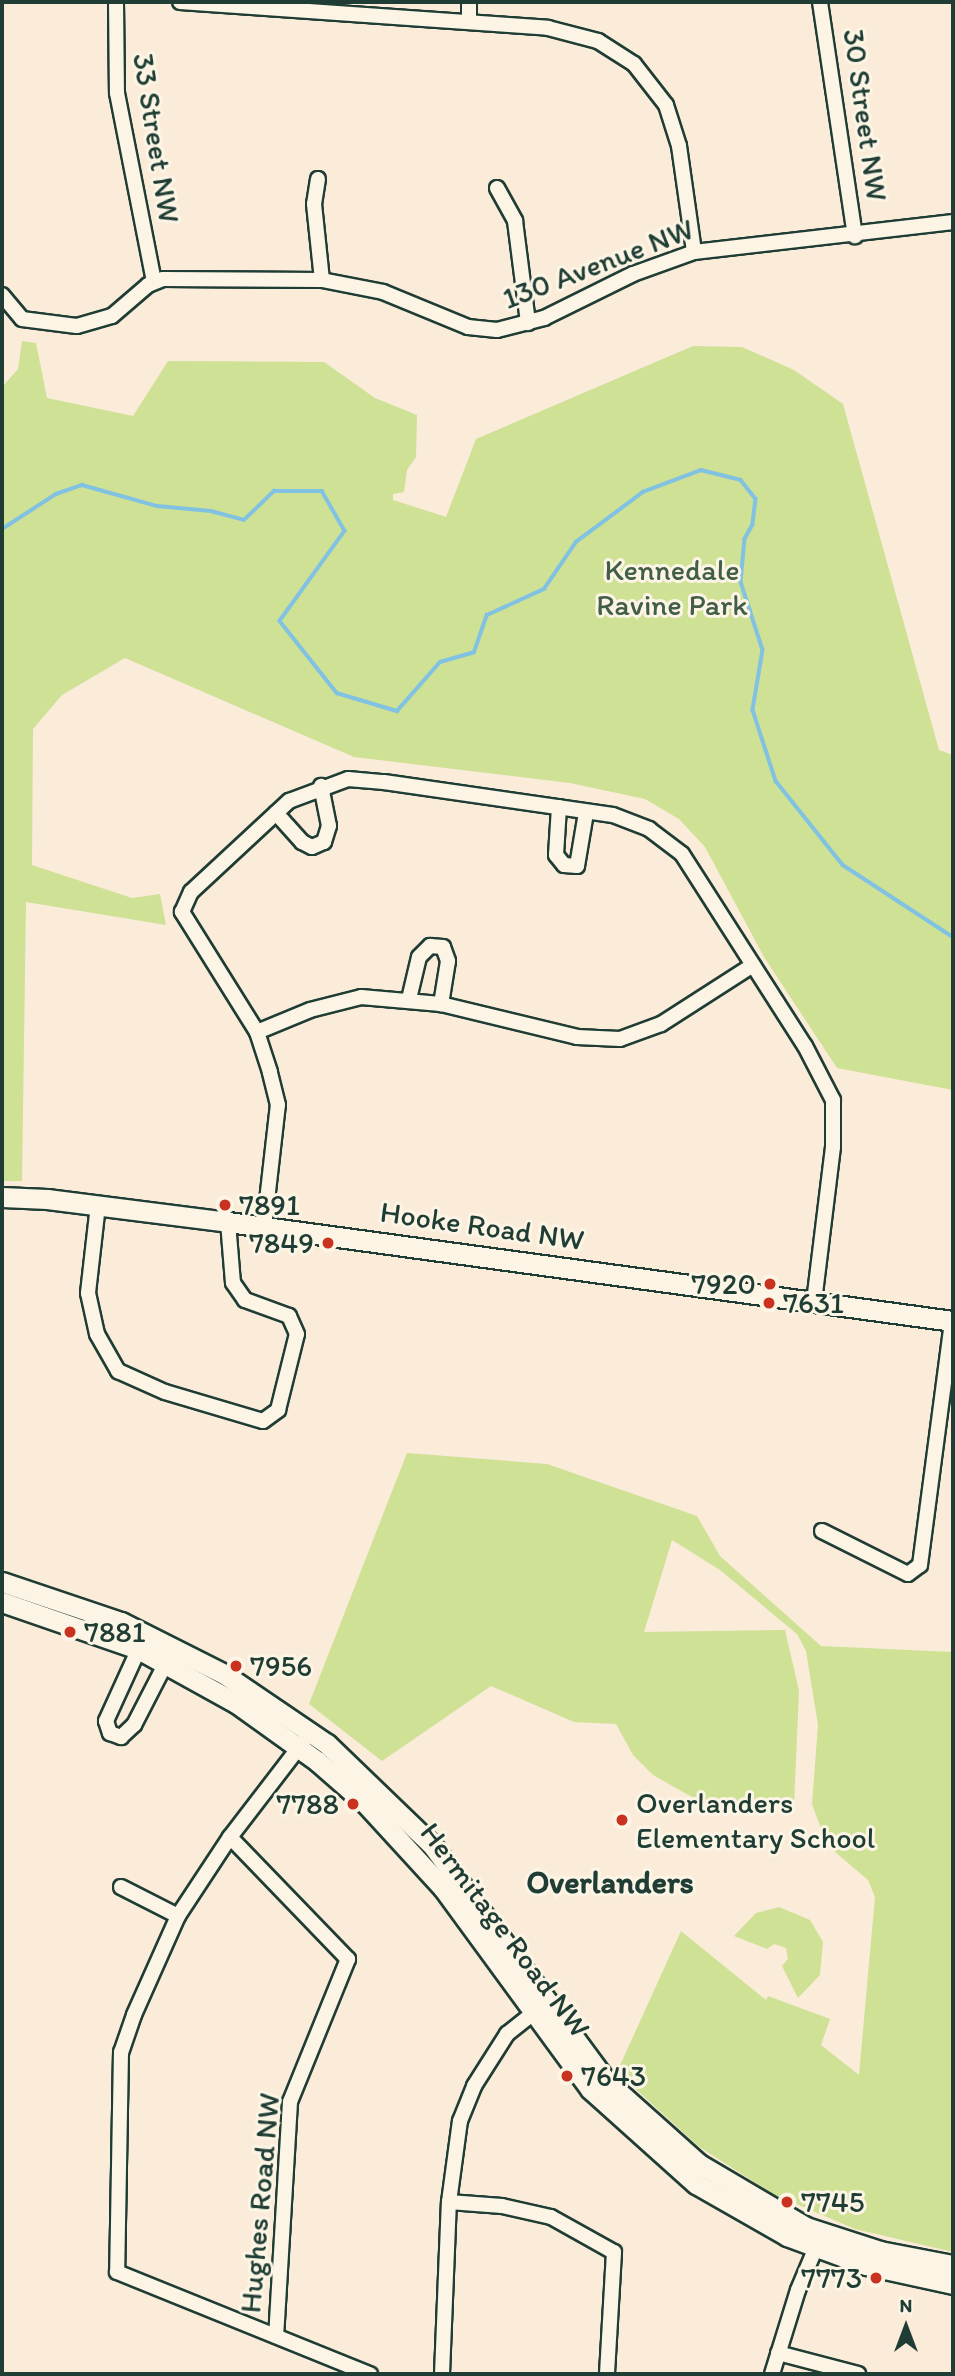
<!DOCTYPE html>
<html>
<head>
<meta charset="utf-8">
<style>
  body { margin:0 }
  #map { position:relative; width:955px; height:2376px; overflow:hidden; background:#fbebd9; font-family:Itim,sans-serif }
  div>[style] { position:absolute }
  .green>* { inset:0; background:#cee195 }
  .stream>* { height:3.5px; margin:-1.75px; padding:0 1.75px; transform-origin:1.75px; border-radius:1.75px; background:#81c1e2 }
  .roads { filter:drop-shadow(2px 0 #1f3d34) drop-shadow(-2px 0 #1f3d34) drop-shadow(0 2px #1f3d34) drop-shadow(0 -2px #1f3d34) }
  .street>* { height:14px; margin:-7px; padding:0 7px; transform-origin:7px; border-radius:7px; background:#fcf5e5 }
  .secondary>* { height:19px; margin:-9.5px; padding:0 9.5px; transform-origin:9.5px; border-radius:9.5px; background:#fcf5e5 }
  .dots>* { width:19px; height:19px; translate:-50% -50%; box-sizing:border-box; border:4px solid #fcf5e5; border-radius:50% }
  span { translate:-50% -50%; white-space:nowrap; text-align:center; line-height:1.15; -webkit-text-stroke:6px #fcf5e5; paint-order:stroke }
  .street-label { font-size:30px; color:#1f3d34 }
  .park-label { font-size:30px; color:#425e47 }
  .poi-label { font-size:30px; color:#1f3d34 }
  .left { translate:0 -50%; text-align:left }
  .right { translate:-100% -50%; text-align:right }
  .neighbourhood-label { font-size:32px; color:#1f3d34; font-weight:700 }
  .frame { position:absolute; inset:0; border:4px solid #1f3d34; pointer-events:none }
  .north { position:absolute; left:871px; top:2292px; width:70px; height:70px; -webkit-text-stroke:5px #fcf5e5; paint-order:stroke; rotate:0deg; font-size:19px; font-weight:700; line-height:28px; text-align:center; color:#1f3d34 }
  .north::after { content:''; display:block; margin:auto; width:24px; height:32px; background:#1f3d34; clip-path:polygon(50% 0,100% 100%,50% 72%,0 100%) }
</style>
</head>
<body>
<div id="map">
  <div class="green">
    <div style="clip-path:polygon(22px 341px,36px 343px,47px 398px,133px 416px,168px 361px,324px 362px,375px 398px,417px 415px,416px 457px,407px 470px,404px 492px,393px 494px,393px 500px,446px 517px,476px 439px,693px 346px,742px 347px,794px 370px,843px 404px,939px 750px,953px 755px,953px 1090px,837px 1068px,764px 957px,705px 847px,679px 819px,645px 799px,570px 783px,354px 757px,125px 658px,62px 695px,33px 729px,32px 865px,132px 898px,160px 894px,166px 925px,26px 902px,22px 1181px,2px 1181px,2px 387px,18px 369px)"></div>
    <div style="clip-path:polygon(407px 1453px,547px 1464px,697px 1516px,720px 1556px,821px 1646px,953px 1652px,953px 2252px,855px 2229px,773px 2194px,698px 2146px,617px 2072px,681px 1931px,766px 2000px,768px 1996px,830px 2019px,821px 2045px,859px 2075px,875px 1897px,868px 1880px,827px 1845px,812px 1804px,818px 1725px,806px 1651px,797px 1634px,720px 1570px,672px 1540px,644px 1632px,785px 1630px,799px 1691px,794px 1805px,699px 1801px,653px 1775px,633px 1755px,616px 1724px,574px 1722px,491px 1686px,382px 1761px,309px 1704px)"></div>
    <div style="clip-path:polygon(779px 1907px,810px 1920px,823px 1942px,820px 1975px,798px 1998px,782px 1966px,788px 1959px,786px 1948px,774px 1944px,767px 1949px,734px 1936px,756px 1913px)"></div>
  </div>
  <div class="stream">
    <div style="left:2px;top:529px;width:64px;rotate:-32.9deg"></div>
    <div style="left:56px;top:494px;width:28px;rotate:-19deg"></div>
    <div style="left:82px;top:485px;width:78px;rotate:15.6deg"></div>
    <div style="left:157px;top:506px;width:54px;rotate:5.3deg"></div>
    <div style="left:211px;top:511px;width:34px;rotate:15deg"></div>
    <div style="left:244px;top:520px;width:42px;rotate:-44deg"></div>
    <div style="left:274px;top:491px;width:48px"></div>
    <div style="left:322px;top:491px;width:46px;rotate:60.1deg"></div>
    <div style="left:345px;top:531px;width:111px;rotate:125.8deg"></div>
    <div style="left:280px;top:621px;width:92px;rotate:51.6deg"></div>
    <div style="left:337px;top:693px;width:63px;rotate:16.7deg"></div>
    <div style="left:397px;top:711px;width:65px;rotate:-48.7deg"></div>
    <div style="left:440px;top:662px;width:35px;rotate:-16deg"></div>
    <div style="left:474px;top:652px;width:39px;rotate:-71deg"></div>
    <div style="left:487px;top:615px;width:63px;rotate:-24.5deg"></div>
    <div style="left:544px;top:589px;width:57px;rotate:-55.8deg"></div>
    <div style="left:576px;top:542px;width:84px;rotate:-36.7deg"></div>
    <div style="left:643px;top:492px;width:62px;rotate:-20.8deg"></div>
    <div style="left:701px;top:470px;width:41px;rotate:14deg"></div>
    <div style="left:741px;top:480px;width:24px;rotate:52deg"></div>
    <div style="left:756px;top:499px;width:26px;rotate:97deg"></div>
    <div style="left:753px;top:525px;width:16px;rotate:120deg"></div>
    <div style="left:745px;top:539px;width:43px;rotate:95.3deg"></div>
    <div style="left:741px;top:582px;width:71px;rotate:72.1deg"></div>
    <div style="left:763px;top:650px;width:61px;rotate:99.5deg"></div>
    <div style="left:753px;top:710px;width:75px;rotate:72.1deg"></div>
    <div style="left:776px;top:781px;width:107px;rotate:51.4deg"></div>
    <div style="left:843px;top:865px;width:131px;rotate:33.2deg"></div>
  </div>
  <div class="roads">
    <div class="street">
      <div style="left:116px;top:2px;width:91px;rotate:89.4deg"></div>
      <div style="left:117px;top:93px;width:192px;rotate:78.9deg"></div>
      <div style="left:180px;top:2px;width:369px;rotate:4deg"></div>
      <div style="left:548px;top:28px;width:52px;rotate:14.6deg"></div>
      <div style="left:598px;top:41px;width:43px;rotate:32.6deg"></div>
      <div style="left:634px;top:64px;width:52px;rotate:52deg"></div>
      <div style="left:666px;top:105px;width:43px;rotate:72.4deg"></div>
      <div style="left:679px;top:146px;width:107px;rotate:81.9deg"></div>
      <div style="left:820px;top:2px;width:237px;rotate:81.5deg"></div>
      <div style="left:469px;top:22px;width:20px;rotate:-90deg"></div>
      <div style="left:318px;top:179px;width:25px;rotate:99deg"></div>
      <div style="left:314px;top:204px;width:76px;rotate:84deg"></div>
      <div style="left:497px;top:188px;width:38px;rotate:61deg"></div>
      <div style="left:515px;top:221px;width:103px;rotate:82.7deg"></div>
      <div style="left:2px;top:295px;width:31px;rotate:50deg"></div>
      <div style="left:22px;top:319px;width:55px;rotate:7.3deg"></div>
      <div style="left:77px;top:326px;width:36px;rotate:-16deg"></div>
      <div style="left:112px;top:316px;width:48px;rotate:-40.7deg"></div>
      <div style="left:148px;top:285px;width:16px;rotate:-22deg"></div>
      <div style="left:163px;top:279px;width:159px;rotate:0.4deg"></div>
      <div style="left:322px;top:280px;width:62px;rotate:11.1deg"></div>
      <div style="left:383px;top:292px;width:92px;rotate:22.4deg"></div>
      <div style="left:468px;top:327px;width:29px;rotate:6deg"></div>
      <div style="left:497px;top:330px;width:49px;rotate:-14.3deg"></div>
      <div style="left:544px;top:318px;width:99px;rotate:-26.3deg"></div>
      <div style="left:633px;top:274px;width:65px;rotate:-19.8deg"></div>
      <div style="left:694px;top:252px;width:261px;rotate:-6.6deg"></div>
      <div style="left:559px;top:807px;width:48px;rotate:93.6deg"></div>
      <div style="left:556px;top:855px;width:13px;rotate:51deg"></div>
      <div style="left:564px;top:865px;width:13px;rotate:4deg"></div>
      <div style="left:577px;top:866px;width:54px;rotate:-80.4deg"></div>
      <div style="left:276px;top:813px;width:39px;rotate:48deg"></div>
      <div style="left:302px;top:842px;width:11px;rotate:27deg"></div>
      <div style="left:312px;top:847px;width:13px;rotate:-23deg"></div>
      <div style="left:324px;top:842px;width:17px;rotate:-73deg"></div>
      <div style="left:329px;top:826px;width:41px;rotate:-101.3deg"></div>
      <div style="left:409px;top:999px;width:43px;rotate:-76.6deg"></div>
      <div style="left:419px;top:957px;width:16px;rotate:-45deg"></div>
      <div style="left:430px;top:946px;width:13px;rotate:4deg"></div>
      <div style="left:443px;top:947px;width:15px;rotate:70deg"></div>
      <div style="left:448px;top:961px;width:44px;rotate:99.2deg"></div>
      <div style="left:257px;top:1032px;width:57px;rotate:-22.5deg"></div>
      <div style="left:310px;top:1010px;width:53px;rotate:-14.3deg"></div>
      <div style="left:361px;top:997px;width:80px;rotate:5deg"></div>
      <div style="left:441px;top:1004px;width:140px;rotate:13.6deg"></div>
      <div style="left:577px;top:1037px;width:43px;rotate:2.7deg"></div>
      <div style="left:620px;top:1039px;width:44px;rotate:-20.1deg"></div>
      <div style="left:661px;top:1024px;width:109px;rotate:-32.7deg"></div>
      <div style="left:98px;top:1205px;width:89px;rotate:96.5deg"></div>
      <div style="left:88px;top:1293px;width:42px;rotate:77.6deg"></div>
      <div style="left:97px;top:1334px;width:43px;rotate:60.4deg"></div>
      <div style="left:118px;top:1371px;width:51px;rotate:24.1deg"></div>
      <div style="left:165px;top:1392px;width:102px;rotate:16.5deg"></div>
      <div style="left:263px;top:1421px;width:19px;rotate:-36deg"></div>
      <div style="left:278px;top:1410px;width:78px;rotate:-76deg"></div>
      <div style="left:297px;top:1334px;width:20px;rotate:-114deg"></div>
      <div style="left:289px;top:1316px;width:47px;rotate:-160deg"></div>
      <div style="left:245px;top:1300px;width:21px;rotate:-125deg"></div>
      <div style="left:233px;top:1283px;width:61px;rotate:-94.7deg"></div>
      <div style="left:264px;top:1227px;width:123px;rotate:-83.5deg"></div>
      <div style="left:278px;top:1105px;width:34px;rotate:-104deg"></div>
      <div style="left:270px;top:1072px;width:42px;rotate:-108deg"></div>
      <div style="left:257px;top:1032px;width:142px;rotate:-122deg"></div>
      <div style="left:182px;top:912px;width:22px;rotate:-66deg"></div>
      <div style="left:191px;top:892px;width:134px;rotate:-42.9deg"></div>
      <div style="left:289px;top:801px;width:63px;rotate:-20.4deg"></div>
      <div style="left:348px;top:779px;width:36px;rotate:5deg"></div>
      <div style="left:384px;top:782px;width:231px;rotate:8.2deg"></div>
      <div style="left:613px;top:815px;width:39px;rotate:21deg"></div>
      <div style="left:649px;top:829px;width:41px;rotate:37.1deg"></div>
      <div style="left:682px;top:854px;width:228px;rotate:57.4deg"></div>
      <div style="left:805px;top:1046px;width:61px;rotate:62.6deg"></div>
      <div style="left:833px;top:1100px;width:47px;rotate:90deg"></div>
      <div style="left:833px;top:1147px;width:155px;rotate:97deg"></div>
      <div style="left:822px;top:1531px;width:96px;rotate:26.6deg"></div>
      <div style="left:908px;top:1574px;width:15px;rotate:-37deg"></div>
      <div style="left:920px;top:1565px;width:246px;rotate:-82.5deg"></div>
      <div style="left:142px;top:1642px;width:87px;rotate:114.5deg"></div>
      <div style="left:106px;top:1721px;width:13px;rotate:72deg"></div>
      <div style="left:110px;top:1733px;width:12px;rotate:20deg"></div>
      <div style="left:121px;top:1737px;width:18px;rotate:-43deg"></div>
      <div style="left:134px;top:1725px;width:79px;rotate:-62.8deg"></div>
      <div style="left:303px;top:1742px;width:120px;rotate:127.5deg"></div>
      <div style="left:230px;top:1837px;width:95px;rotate:123.4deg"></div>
      <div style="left:178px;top:1916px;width:108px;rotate:114deg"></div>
      <div style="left:134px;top:2015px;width:39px;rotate:109deg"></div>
      <div style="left:121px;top:2052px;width:220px;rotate:91deg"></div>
      <div style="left:117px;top:2272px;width:273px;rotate:22deg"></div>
      <div style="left:230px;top:1837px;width:170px;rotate:46deg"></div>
      <div style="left:348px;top:1959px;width:154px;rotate:112.1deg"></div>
      <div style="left:290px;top:2102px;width:234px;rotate:93.4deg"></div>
      <div style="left:121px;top:1887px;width:64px;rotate:27deg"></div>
      <div style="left:449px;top:2202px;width:53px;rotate:4.3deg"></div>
      <div style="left:502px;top:2206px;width:50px;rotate:12.7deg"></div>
      <div style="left:551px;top:2217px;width:72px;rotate:29.1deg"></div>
      <div style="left:614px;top:2252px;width:122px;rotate:93.3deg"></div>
      <div style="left:778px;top:2353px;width:83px;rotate:14.7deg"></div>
      <div style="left:442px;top:2374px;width:172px;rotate:-87.7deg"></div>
      <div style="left:449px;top:2202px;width:82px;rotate:-82.3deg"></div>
      <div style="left:460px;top:2121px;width:38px;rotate:-68deg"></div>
      <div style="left:474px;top:2086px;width:62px;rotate:-57.6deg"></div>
      <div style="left:507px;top:2034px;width:43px;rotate:-38.5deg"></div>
      <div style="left:772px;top:2374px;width:88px;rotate:-72.8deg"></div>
      <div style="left:798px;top:2290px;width:54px;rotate:-67.2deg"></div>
    </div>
    <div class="secondary">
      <div style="left:2px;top:1197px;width:45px;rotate:2.5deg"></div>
      <div style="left:47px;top:1199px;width:182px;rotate:7.2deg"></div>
      <div style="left:228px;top:1222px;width:732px;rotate:7.78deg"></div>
      <div style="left:2px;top:1582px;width:126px;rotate:18.6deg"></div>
      <div style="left:121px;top:1622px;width:115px;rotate:26.8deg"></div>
      <div style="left:224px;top:1674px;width:125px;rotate:34.2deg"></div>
      <div style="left:327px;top:1744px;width:146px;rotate:43.9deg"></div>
      <div style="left:432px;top:1845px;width:293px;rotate:53.6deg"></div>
      <div style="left:606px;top:2081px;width:125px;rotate:41.7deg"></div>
      <div style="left:699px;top:2164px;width:124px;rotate:30.5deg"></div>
      <div style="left:806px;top:2227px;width:78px;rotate:18deg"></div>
      <div style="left:880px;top:2251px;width:74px;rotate:10.9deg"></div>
      <div style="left:2px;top:1602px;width:144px;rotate:19.1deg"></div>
      <div style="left:138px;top:1649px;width:112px;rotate:28.9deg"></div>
      <div style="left:236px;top:1703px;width:100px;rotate:35.6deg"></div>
      <div style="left:317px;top:1761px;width:65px;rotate:41.3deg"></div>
      <div style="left:366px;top:1804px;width:114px;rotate:47.5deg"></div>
      <div style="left:443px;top:1888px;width:249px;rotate:53.8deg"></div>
      <div style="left:590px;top:2089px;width:142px;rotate:41.9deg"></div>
      <div style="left:696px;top:2184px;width:105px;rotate:29.7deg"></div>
      <div style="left:787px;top:2236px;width:84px;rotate:20.2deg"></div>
      <div style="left:866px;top:2265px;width:89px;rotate:12.3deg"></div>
    </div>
  </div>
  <div class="dots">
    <div style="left:225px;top:1205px;background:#c8321e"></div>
    <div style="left:328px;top:1243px;background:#c8321e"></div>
    <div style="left:770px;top:1284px;background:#c8321e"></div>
    <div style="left:769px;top:1303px;background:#c8321e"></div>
    <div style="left:70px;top:1632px;background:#c8321e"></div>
    <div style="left:236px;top:1666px;background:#c8321e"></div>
    <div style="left:353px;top:1804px;background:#c8321e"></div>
    <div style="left:622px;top:1820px;background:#c8321e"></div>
    <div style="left:567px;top:2076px;background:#c8321e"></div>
    <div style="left:787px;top:2202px;background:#c8321e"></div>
    <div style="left:876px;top:2278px;background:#c8321e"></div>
  </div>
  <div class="street-label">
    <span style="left:865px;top:115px;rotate:82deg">30 Street NW</span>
    <span style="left:156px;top:138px;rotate:81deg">33 Street NW</span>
    <span style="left:598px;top:264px;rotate:-21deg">130 Avenue NW</span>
    <span style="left:482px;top:1226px;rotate:8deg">Hooke Road NW</span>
    <span style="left:505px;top:1930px;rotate:53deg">Hermitage Road NW</span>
    <span style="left:260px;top:2203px;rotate:-85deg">Hughes Road NW</span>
  </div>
  <div class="park-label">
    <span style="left:672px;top:587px">Kennedale<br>Ravine Park</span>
  </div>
  <div class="poi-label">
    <span class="left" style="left:239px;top:1205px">7891</span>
    <span class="right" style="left:314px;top:1243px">7849</span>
    <span class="right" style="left:756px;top:1284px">7920</span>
    <span class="left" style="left:783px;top:1303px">7631</span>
    <span class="left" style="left:84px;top:1632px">7881</span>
    <span class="left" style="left:250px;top:1666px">7956</span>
    <span class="left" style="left:636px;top:1820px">Overlanders<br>Elementary School</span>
    <span class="right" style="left:339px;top:1804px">7788</span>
    <span class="left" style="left:581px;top:2076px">7643</span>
    <span class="left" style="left:801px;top:2202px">7745</span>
    <span class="right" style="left:862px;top:2278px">7773</span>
  </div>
  <div class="neighbourhood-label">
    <span style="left:610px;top:1882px">Overlanders</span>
  </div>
  <div class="frame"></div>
  <div class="north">N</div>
</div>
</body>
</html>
